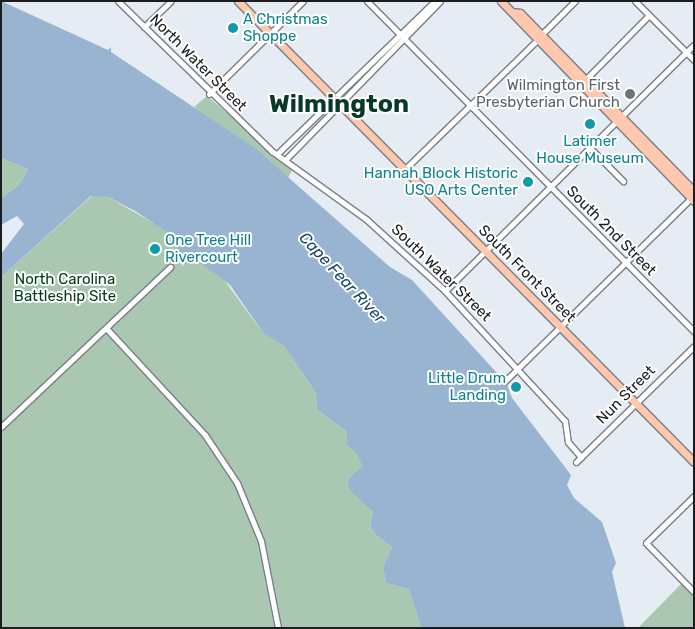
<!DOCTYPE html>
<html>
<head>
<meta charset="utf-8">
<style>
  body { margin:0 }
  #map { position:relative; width:695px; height:629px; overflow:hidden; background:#e6ecf4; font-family:Rubik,sans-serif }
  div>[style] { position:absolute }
  .green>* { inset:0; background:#aac7b1 }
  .water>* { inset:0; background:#98b4d1 }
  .roads { filter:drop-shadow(1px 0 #7a7f86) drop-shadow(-1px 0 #7a7f86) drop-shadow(0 1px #7a7f86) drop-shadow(0 -1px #7a7f86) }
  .minor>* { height:5px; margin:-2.5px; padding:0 2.5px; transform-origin:2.5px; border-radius:2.5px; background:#fff }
  .major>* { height:7px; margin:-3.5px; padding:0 3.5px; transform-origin:3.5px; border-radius:3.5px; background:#fdc8ad }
  .dots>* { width:14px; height:14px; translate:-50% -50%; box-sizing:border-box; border:2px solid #fff; border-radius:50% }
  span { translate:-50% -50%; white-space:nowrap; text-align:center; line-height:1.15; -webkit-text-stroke:4px #fff; paint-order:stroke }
  .culture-label { font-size:15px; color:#0d838f }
  .left { translate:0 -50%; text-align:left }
  .right { translate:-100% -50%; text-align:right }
  .street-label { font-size:15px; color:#1a1c1e }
  .worship-label { font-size:15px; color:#5b616d }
  .park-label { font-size:15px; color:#003a18 }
  .water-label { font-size:16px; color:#1b456c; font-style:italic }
  .town-label { font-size:25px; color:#073928; font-weight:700 }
  .frame { position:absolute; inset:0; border:2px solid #1a1c1e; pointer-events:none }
</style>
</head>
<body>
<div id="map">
  <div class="green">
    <div style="clip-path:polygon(207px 96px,293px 168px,288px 178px,194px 107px)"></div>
    <div style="clip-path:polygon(1px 158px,28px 169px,19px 185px,1px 198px)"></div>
    <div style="clip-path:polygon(93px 195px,108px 197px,167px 231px,180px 245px,173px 254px,184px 263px,196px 258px,222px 277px,264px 334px,284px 346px,316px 393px,317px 410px,347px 432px,347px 445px,359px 455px,362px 466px,348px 479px,373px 512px,370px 525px,375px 534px,392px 547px,383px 567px,386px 583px,409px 589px,421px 628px,1px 628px,1px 277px)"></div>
    <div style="clip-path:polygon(682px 583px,694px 595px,694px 628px,638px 628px)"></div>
  </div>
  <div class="water">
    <div style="clip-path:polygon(1px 1px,108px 50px,111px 47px,111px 52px,255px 148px,390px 267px,412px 280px,507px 384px,512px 398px,571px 475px,567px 485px,574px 498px,602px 522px,616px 563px,612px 572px,625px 628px,421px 628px,409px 589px,386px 583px,383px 567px,392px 547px,375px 534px,370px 525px,373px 512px,349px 489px,348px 479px,362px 466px,358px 455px,347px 445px,347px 432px,317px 410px,316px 393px,284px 346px,264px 334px,230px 285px,196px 259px,185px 264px,173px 254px,180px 245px,171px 235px,135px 211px,108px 197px,91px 196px,1px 277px,1px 254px,24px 224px,17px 216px,1px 225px,1px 198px,19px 185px,28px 169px,1px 158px)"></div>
  </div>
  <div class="roads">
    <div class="minor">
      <div style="left:118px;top:1px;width:216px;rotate:44.3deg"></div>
      <div style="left:273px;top:152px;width:115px;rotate:35.8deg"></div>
      <div style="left:366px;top:219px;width:107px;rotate:42.3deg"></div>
      <div style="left:445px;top:291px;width:177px;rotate:47.3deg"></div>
      <div style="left:565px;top:421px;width:21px;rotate:82deg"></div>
      <div style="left:568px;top:442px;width:20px;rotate:49deg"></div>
      <div style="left:367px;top:1px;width:465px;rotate:45.3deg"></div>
      <div style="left:635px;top:1px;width:83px;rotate:45deg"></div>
      <div style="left:144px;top:27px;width:37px;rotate:-44deg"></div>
      <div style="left:541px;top:35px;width:48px;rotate:-45deg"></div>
      <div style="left:585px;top:80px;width:91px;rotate:-45.4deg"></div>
      <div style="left:209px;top:94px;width:132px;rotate:-44.7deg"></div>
      <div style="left:590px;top:148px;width:47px;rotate:45deg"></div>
      <div style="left:277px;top:154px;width:220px;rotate:-44.1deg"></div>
      <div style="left:287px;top:158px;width:219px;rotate:-45.7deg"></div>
      <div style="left:404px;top:170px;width:185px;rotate:-44.3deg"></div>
      <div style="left:445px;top:291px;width:350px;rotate:-44.7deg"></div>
      <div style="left:106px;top:328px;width:146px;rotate:47.2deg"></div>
      <div style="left:205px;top:435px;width:58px;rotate:56.3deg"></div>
      <div style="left:237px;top:483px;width:63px;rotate:67.5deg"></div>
      <div style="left:261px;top:541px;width:89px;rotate:78.9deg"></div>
      <div style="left:505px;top:381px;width:261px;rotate:-44.5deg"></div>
      <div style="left:1px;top:427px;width:233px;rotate:-43.4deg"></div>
      <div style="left:576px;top:462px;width:165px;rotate:-44.5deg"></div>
      <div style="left:694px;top:496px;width:67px;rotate:135.6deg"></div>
      <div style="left:646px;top:543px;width:69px;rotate:45.6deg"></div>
    </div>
    <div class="major">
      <div style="left:238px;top:1px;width:648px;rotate:45.31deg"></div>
      <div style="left:501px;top:1px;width:278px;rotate:46deg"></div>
      <div style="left:512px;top:12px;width:8px;rotate:7deg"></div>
      <div style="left:520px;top:13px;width:249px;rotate:45.7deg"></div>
    </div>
  </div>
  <div class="dots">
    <div style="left:233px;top:28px;background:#0f9aa8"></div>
    <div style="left:630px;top:94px;background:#6b7280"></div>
    <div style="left:590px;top:124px;background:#0f9aa8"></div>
    <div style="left:528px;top:182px;background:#0f9aa8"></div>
    <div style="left:155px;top:249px;background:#0f9aa8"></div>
    <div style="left:516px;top:387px;background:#0f9aa8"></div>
  </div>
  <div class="culture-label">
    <span class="left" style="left:243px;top:28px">A Christmas<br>Shoppe</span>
    <span style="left:590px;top:150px">Latimer<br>House Museum</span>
    <span class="right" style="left:518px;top:182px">Hannah Block Historic<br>USO Arts Center</span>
    <span class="left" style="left:165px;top:249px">One Tree Hill<br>Rivercourt</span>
    <span class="right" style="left:506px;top:387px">Little Drum<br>Landing</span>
  </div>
  <div class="street-label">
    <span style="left:198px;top:63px;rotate:45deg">North Water Street</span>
    <span style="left:611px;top:231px;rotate:45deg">South 2nd Street</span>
    <span style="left:441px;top:273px;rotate:44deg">South Water Street</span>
    <span style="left:527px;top:274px;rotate:45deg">South Front Street</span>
    <span style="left:626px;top:395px;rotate:-45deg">Nun Street</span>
  </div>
  <div class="worship-label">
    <span class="right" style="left:620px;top:94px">Wilmington First<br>Presbyterian Church</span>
  </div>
  <div class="park-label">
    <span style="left:65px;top:288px">North Carolina<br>Battleship Site</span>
  </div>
  <div class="water-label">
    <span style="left:342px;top:278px;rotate:47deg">Cape Fear River</span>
  </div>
  <div class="town-label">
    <span style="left:339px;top:104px">Wilmington</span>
  </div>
  <div class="frame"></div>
</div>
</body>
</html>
